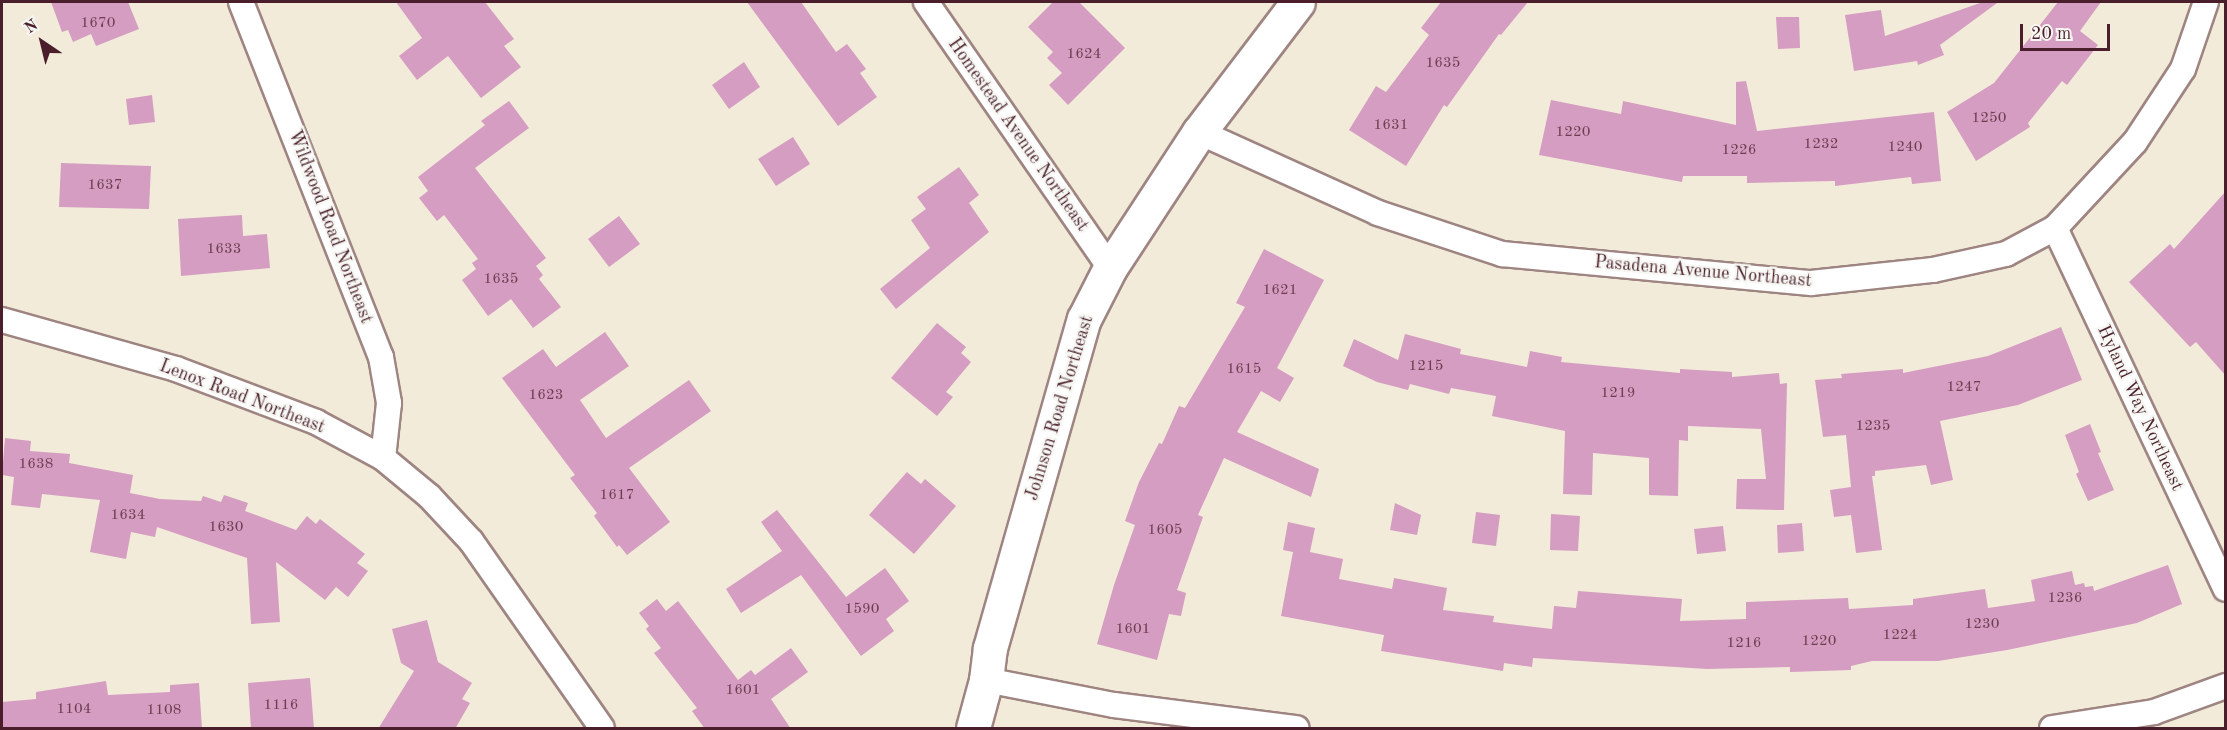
<!DOCTYPE html>
<html>
<head>
<meta charset="utf-8">
<style>
  body { margin:0 }
  #map { position:relative; width:2227px; height:730px; overflow:hidden; background:#f3ebd9; font-family:"Old Standard TT",serif }
  div>[style] { position:absolute }
  .building>* { inset:0; background:#d49dc1 }
  .roads { filter:drop-shadow(2px 0 #9e8582) drop-shadow(-2px 0 #9e8582) drop-shadow(0 2px #9e8582) drop-shadow(0 -2px #9e8582) }
  .street>* { height:24px; margin:-12px; padding:0 12px; transform-origin:12px; border-radius:12px; background:#fff }
  .secondary>* { height:33px; margin:-16.5px; padding:0 16.5px; transform-origin:16.5px; border-radius:16.5px; background:#fff }
  span { translate:-50% -50%; white-space:nowrap; text-align:center; line-height:1.15; -webkit-text-stroke:4.5px #f6f6f2; paint-order:stroke }
  .number-label { font-size:15px; color:#6c3e50 }
  .number-label span { -webkit-text-stroke-width:0 }
  .street-label { font-size:18px; color:#4a1f2b }
  .frame { position:absolute; inset:0; border:3px solid #4a1f2b; pointer-events:none }
  .north { position:absolute; left:12px; top:12px; width:60px; height:60px; -webkit-text-stroke:4px #f6f6f2; paint-order:stroke; rotate:325deg; font-size:16px; font-weight:700; line-height:24px; text-align:center; color:#4a1f2b }
  .north::after { content:''; display:block; margin:auto; width:21px; height:27px; background:#4a1f2b; clip-path:polygon(50% 0,100% 100%,50% 72%,0 100%) }
  .scale { position:absolute; left:2020px; top:24px; width:90px; height:27px; box-sizing:border-box; border:3px solid #4a1f2b; border-top:0; padding-left:8px; font-size:18px; line-height:21px; white-space:nowrap; color:#4a1f2b; -webkit-text-stroke:4px #f6f6f2; paint-order:stroke }
</style>
</head>
<body>
<div id="map">
  <div class="building">
    <div style="clip-path:polygon(51px 2px,128px 2px,139px 29px,96px 46px,91px 34px,73px 42px,68px 30px,62px 32px)"></div>
    <div style="clip-path:polygon(396px 2px,485px 2px,514px 39px,504px 46px,521px 67px,481px 98px,448px 56px,417px 80px,399px 56px,422px 38px)"></div>
    <div style="clip-path:polygon(747px 2px,801px 2px,836px 52px,847px 44px,866px 69px,860px 73px,877px 97px,838px 126px)"></div>
    <div style="clip-path:polygon(1053px 2px,1079px 2px,1125px 48px,1068px 105px,1049px 85px,1062px 73px,1047px 58px,1053px 52px,1028px 27px)"></div>
    <div style="clip-path:polygon(1441px 2px,1528px 2px,1501px 35px,1499px 34px,1447px 107px,1444px 105px,1406px 166px,1349px 130px,1376px 86px,1386px 92px,1429px 35px,1421px 28px)"></div>
    <div style="clip-path:polygon(1983px 2px,1997px 3px,1940px 45px,1944px 55px,1918px 65px,1917px 61px,1854px 71px,1845px 15px,1881px 10px,1885px 36px)"></div>
    <div style="clip-path:polygon(2058px 2px,2101px 2px,2080px 31px,2098px 45px,2067px 85px,2062px 81px,2028px 123px,2030px 127px,1976px 161px,1947px 112px,1994px 83px)"></div>
    <div style="clip-path:polygon(1776px 17px,1799px 17px,1800px 48px,1778px 49px)"></div>
    <div style="clip-path:polygon(744px 62px,760px 87px,729px 109px,712px 85px)"></div>
    <div style="clip-path:polygon(1746px 81px,1757px 131px,1934px 112px,1941px 181px,1912px 184px,1911px 177px,1835px 186px,1835px 181px,1747px 183px,1747px 176px,1683px 176px,1682px 182px,1539px 155px,1551px 100px,1621px 114px,1623px 101px,1736px 125px,1736px 82px)"></div>
    <div style="clip-path:polygon(152px 95px,155px 122px,129px 125px,126px 99px)"></div>
    <div style="clip-path:polygon(509px 101px,529px 128px,475px 168px,546px 258px,536px 266px,543px 275px,539px 279px,561px 307px,533px 328px,511px 299px,488px 316px,462px 280px,476px 269px,472px 263px,478px 259px,444px 215px,437px 221px,419px 198px,428px 191px,418px 177px,485px 125px,481px 121px)"></div>
    <div style="clip-path:polygon(793px 137px,810px 164px,776px 186px,758px 159px)"></div>
    <div style="clip-path:polygon(61px 163px,151px 166px,149px 209px,59px 207px)"></div>
    <div style="clip-path:polygon(959px 167px,979px 195px,969px 203px,989px 232px,896px 309px,880px 289px,930px 248px,911px 220px,926px 209px,917px 197px)"></div>
    <div style="clip-path:polygon(2226px 191px,2226px 376px,2196px 342px,2190px 347px,2129px 282px,2170px 244px,2174px 249px)"></div>
    <div style="clip-path:polygon(242px 215px,243px 236px,267px 234px,270px 268px,181px 276px,178px 219px)"></div>
    <div style="clip-path:polygon(619px 216px,640px 244px,609px 267px,588px 239px)"></div>
    <div style="clip-path:polygon(1264px 249px,1324px 280px,1277px 368px,1294px 378px,1280px 402px,1261px 391px,1237px 432px,1319px 469px,1311px 497px,1224px 458px,1198px 515px,1203px 517px,1177px 590px,1186px 593px,1181px 616px,1169px 614px,1157px 660px,1097px 644px,1114px 585px,1135px 525px,1125px 521px,1139px 482px,1159px 443px,1162px 444px,1179px 406px,1185px 408px,1245px 307px,1236px 303px)"></div>
    <div style="clip-path:polygon(937px 323px,966px 347px,961px 353px,971px 362px,946px 392px,953px 397px,937px 416px,891px 378px)"></div>
    <div style="clip-path:polygon(2061px 327px,2082px 380px,2018px 405px,1940px 421px,1953px 480px,1931px 485px,1926px 465px,1875px 471px,1875px 476px,1872px 476px,1882px 550px,1856px 553px,1851px 515px,1834px 517px,1830px 490px,1851px 487px,1846px 435px,1823px 437px,1815px 380px,1842px 378px,1841px 374px,1903px 369px,1903px 373px,1988px 356px)"></div>
    <div style="clip-path:polygon(605px 332px,629px 366px,580px 400px,606px 438px,689px 380px,711px 411px,629px 468px,670px 522px,627px 555px,619px 545px,617px 547px,594px 516px,597px 513px,570px 478px,575px 475px,502px 378px,543px 349px,556px 367px)"></div>
    <div style="clip-path:polygon(1405px 334px,1461px 349px,1460px 354px,1527px 367px,1530px 351px,1562px 357px,1561px 362px,1680px 373px,1680px 369px,1732px 372px,1732px 377px,1779px 373px,1780px 384px,1787px 383px,1784px 510px,1736px 509px,1737px 479px,1766px 479px,1761px 429px,1688px 426px,1688px 441px,1679px 440px,1678px 496px,1649px 495px,1649px 458px,1593px 453px,1592px 495px,1563px 494px,1565px 431px,1492px 416px,1496px 396px,1451px 388px,1449px 394px,1410px 384px,1408px 390px,1377px 382px,1343px 366px,1354px 339px,1398px 360px)"></div>
    <div style="clip-path:polygon(2090px 424px,2101px 452px,2098px 453px,2114px 490px,2088px 501px,2076px 474px,2079px 472px,2065px 435px)"></div>
    <div style="clip-path:polygon(5px 438px,31px 441px,30px 451px,70px 454px,69px 463px,133px 475px,130px 493px,160px 499px,201px 501px,203px 496px,221px 502px,224px 495px,248px 503px,245px 511px,296px 530px,307px 516px,316px 524px,320px 519px,365px 554px,357px 563px,368px 571px,348px 597px,336px 587px,325px 600px,276px 562px,280px 622px,251px 624px,247px 558px,157px 527px,155px 537px,131px 532px,126px 559px,90px 552px,100px 500px,42px 494px,40px 508px,11px 505px,14px 477px,2px 475px)"></div>
    <div style="clip-path:polygon(907px 472px,921px 484px,925px 479px,956px 506px,914px 554px,869px 515px)"></div>
    <div style="clip-path:polygon(1395px 503px,1421px 515px,1417px 535px,1390px 530px)"></div>
    <div style="clip-path:polygon(777px 510px,846px 597px,885px 568px,909px 601px,886px 619px,894px 631px,861px 656px,801px 575px,741px 613px,726px 589px,782px 551px,761px 522px)"></div>
    <div style="clip-path:polygon(1476px 512px,1500px 515px,1496px 546px,1472px 543px)"></div>
    <div style="clip-path:polygon(1551px 514px,1580px 516px,1578px 551px,1550px 550px)"></div>
    <div style="clip-path:polygon(1288px 522px,1315px 528px,1310px 552px,1343px 559px,1339px 579px,1392px 589px,1394px 578px,1447px 588px,1443px 610px,1494px 616px,1493px 622px,1552px 629px,1554px 606px,1576px 608px,1578px 591px,1682px 599px,1680px 621px,1746px 619px,1746px 602px,1848px 598px,1849px 609px,1913px 605px,1913px 599px,1985px 589px,1988px 608px,2035px 601px,2031px 580px,2072px 571px,2075px 585px,2084px 583px,2085px 587px,2093px 586px,2094px 591px,2168px 565px,2182px 604px,2137px 623px,2007px 650px,1938px 661px,1872px 661px,1851px 666px,1851px 670px,1790px 672px,1790px 667px,1707px 669px,1533px 658px,1532px 667px,1504px 663px,1503px 671px,1381px 651px,1384px 635px,1281px 616px,1293px 552px,1283px 550px)"></div>
    <div style="clip-path:polygon(1802px 523px,1804px 551px,1778px 553px,1777px 525px)"></div>
    <div style="clip-path:polygon(1723px 526px,1726px 551px,1697px 554px,1694px 529px)"></div>
    <div style="clip-path:polygon(657px 599px,666px 611px,678px 601px,738px 680px,751px 670px,755px 675px,791px 648px,808px 672px,771px 699px,791px 729px,705px 729px,692px 711px,697px 708px,654px 653px,661px 648px,646px 629px,649px 626px,639px 613px)"></div>
    <div style="clip-path:polygon(427px 620px,438px 662px,472px 683px,462px 699px,470px 703px,455px 729px,378px 729px,414px 671px,401px 663px,392px 629px)"></div>
    <div style="clip-path:polygon(310px 678px,314px 729px,251px 729px,248px 683px)"></div>
    <div style="clip-path:polygon(106px 681px,108px 695px,170px 692px,170px 685px,199px 683px,202px 729px,2px 729px,2px 702px,36px 699px,36px 692px)"></div>
  </div>
  <div class="roads">
    <div class="street">
      <div style="left:241px;top:2px;width:382px;rotate:68.5deg"></div>
      <div style="left:381px;top:357px;width:47px;rotate:80.1deg"></div>
      <div style="left:389px;top:403px;width:55px;rotate:96.2deg"></div>
      <div style="left:926px;top:2px;width:323px;rotate:55.3deg"></div>
      <div style="left:1199px;top:132px;width:196px;rotate:24.3deg"></div>
      <div style="left:1378px;top:213px;width:131px;rotate:18.3deg"></div>
      <div style="left:1502px;top:254px;width:310px;rotate:5.4deg"></div>
      <div style="left:1811px;top:283px;width:123px;rotate:-6.1deg"></div>
      <div style="left:1933px;top:270px;width:75px;rotate:-12.4deg"></div>
      <div style="left:2006px;top:254px;width:55px;rotate:-28deg"></div>
      <div style="left:2055px;top:228px;width:117px;rotate:-47.1deg"></div>
      <div style="left:2135px;top:142px;width:87px;rotate:-56.7deg"></div>
      <div style="left:2183px;top:69px;width:71px;rotate:-71.1deg"></div>
      <div style="left:2055px;top:228px;width:399px;rotate:64.7deg"></div>
      <div style="left:2px;top:320px;width:181px;rotate:15.7deg"></div>
      <div style="left:176px;top:369px;width:150px;rotate:20.7deg"></div>
      <div style="left:316px;top:422px;width:76px;rotate:28.2deg"></div>
      <div style="left:383px;top:458px;width:60px;rotate:39.6deg"></div>
      <div style="left:429px;top:496px;width:62px;rotate:47deg"></div>
      <div style="left:471px;top:541px;width:228px;rotate:55deg"></div>
      <div style="left:986px;top:680px;width:130px;rotate:11.1deg"></div>
      <div style="left:1114px;top:705px;width:184px;rotate:7.2deg"></div>
      <div style="left:2052px;top:728px;width:103px;rotate:-8.9deg"></div>
      <div style="left:2154px;top:712px;width:77px;rotate:-19.9deg"></div>
    </div>
    <div class="secondary">
      <div style="left:973px;top:728px;width:50px;rotate:-74.8deg"></div>
      <div style="left:986px;top:680px;width:32px;rotate:-83deg"></div>
      <div style="left:990px;top:648px;width:342px;rotate:-74.1deg"></div>
      <div style="left:1084px;top:319px;width:57px;rotate:-63deg"></div>
      <div style="left:1110px;top:268px;width:163px;rotate:-56.8deg"></div>
      <div style="left:1199px;top:132px;width:163px;rotate:-52.7deg"></div>
    </div>
  </div>
  <div class="number-label">
    <span style="left:98px;top:24px">1670</span>
    <span style="left:1084px;top:55px">1624</span>
    <span style="left:1443px;top:64px">1635</span>
    <span style="left:1989px;top:119px">1250</span>
    <span style="left:1391px;top:126px">1631</span>
    <span style="left:1573px;top:133px">1220</span>
    <span style="left:1821px;top:145px">1232</span>
    <span style="left:1905px;top:148px">1240</span>
    <span style="left:1739px;top:151px">1226</span>
    <span style="left:105px;top:186px">1637</span>
    <span style="left:224px;top:250px">1633</span>
    <span style="left:501px;top:280px">1635</span>
    <span style="left:1280px;top:291px">1621</span>
    <span style="left:1426px;top:367px">1215</span>
    <span style="left:1244px;top:370px">1615</span>
    <span style="left:1964px;top:388px">1247</span>
    <span style="left:1618px;top:394px">1219</span>
    <span style="left:546px;top:396px">1623</span>
    <span style="left:1873px;top:427px">1235</span>
    <span style="left:36px;top:465px">1638</span>
    <span style="left:617px;top:496px">1617</span>
    <span style="left:128px;top:516px">1634</span>
    <span style="left:226px;top:528px">1630</span>
    <span style="left:1165px;top:531px">1605</span>
    <span style="left:2065px;top:599px">1236</span>
    <span style="left:862px;top:610px">1590</span>
    <span style="left:1982px;top:625px">1230</span>
    <span style="left:1133px;top:630px">1601</span>
    <span style="left:1900px;top:636px">1224</span>
    <span style="left:1819px;top:642px">1220</span>
    <span style="left:1744px;top:644px">1216</span>
    <span style="left:743px;top:691px">1601</span>
    <span style="left:281px;top:706px">1116</span>
    <span style="left:74px;top:710px">1104</span>
    <span style="left:164px;top:711px">1108</span>
  </div>
  <div class="street-label">
    <span style="left:1018px;top:135px;rotate:55deg">Homestead Avenue Northeast</span>
    <span style="left:330px;top:227px;rotate:69deg">Wildwood Road Northeast</span>
    <span style="left:1703px;top:272px;rotate:5deg">Pasadena Avenue Northeast</span>
    <span style="left:242px;top:397px;rotate:21deg">Lenox Road Northeast</span>
    <span style="left:1060px;top:408px;rotate:-73deg">Johnson Road Northeast</span>
    <span style="left:2140px;top:408px;rotate:65deg">Hyland Way Northeast</span>
  </div>
  <div class="frame"></div>
  <div class="north">N</div>
  <div class="scale">20 m</div>
</div>
</body>
</html>
